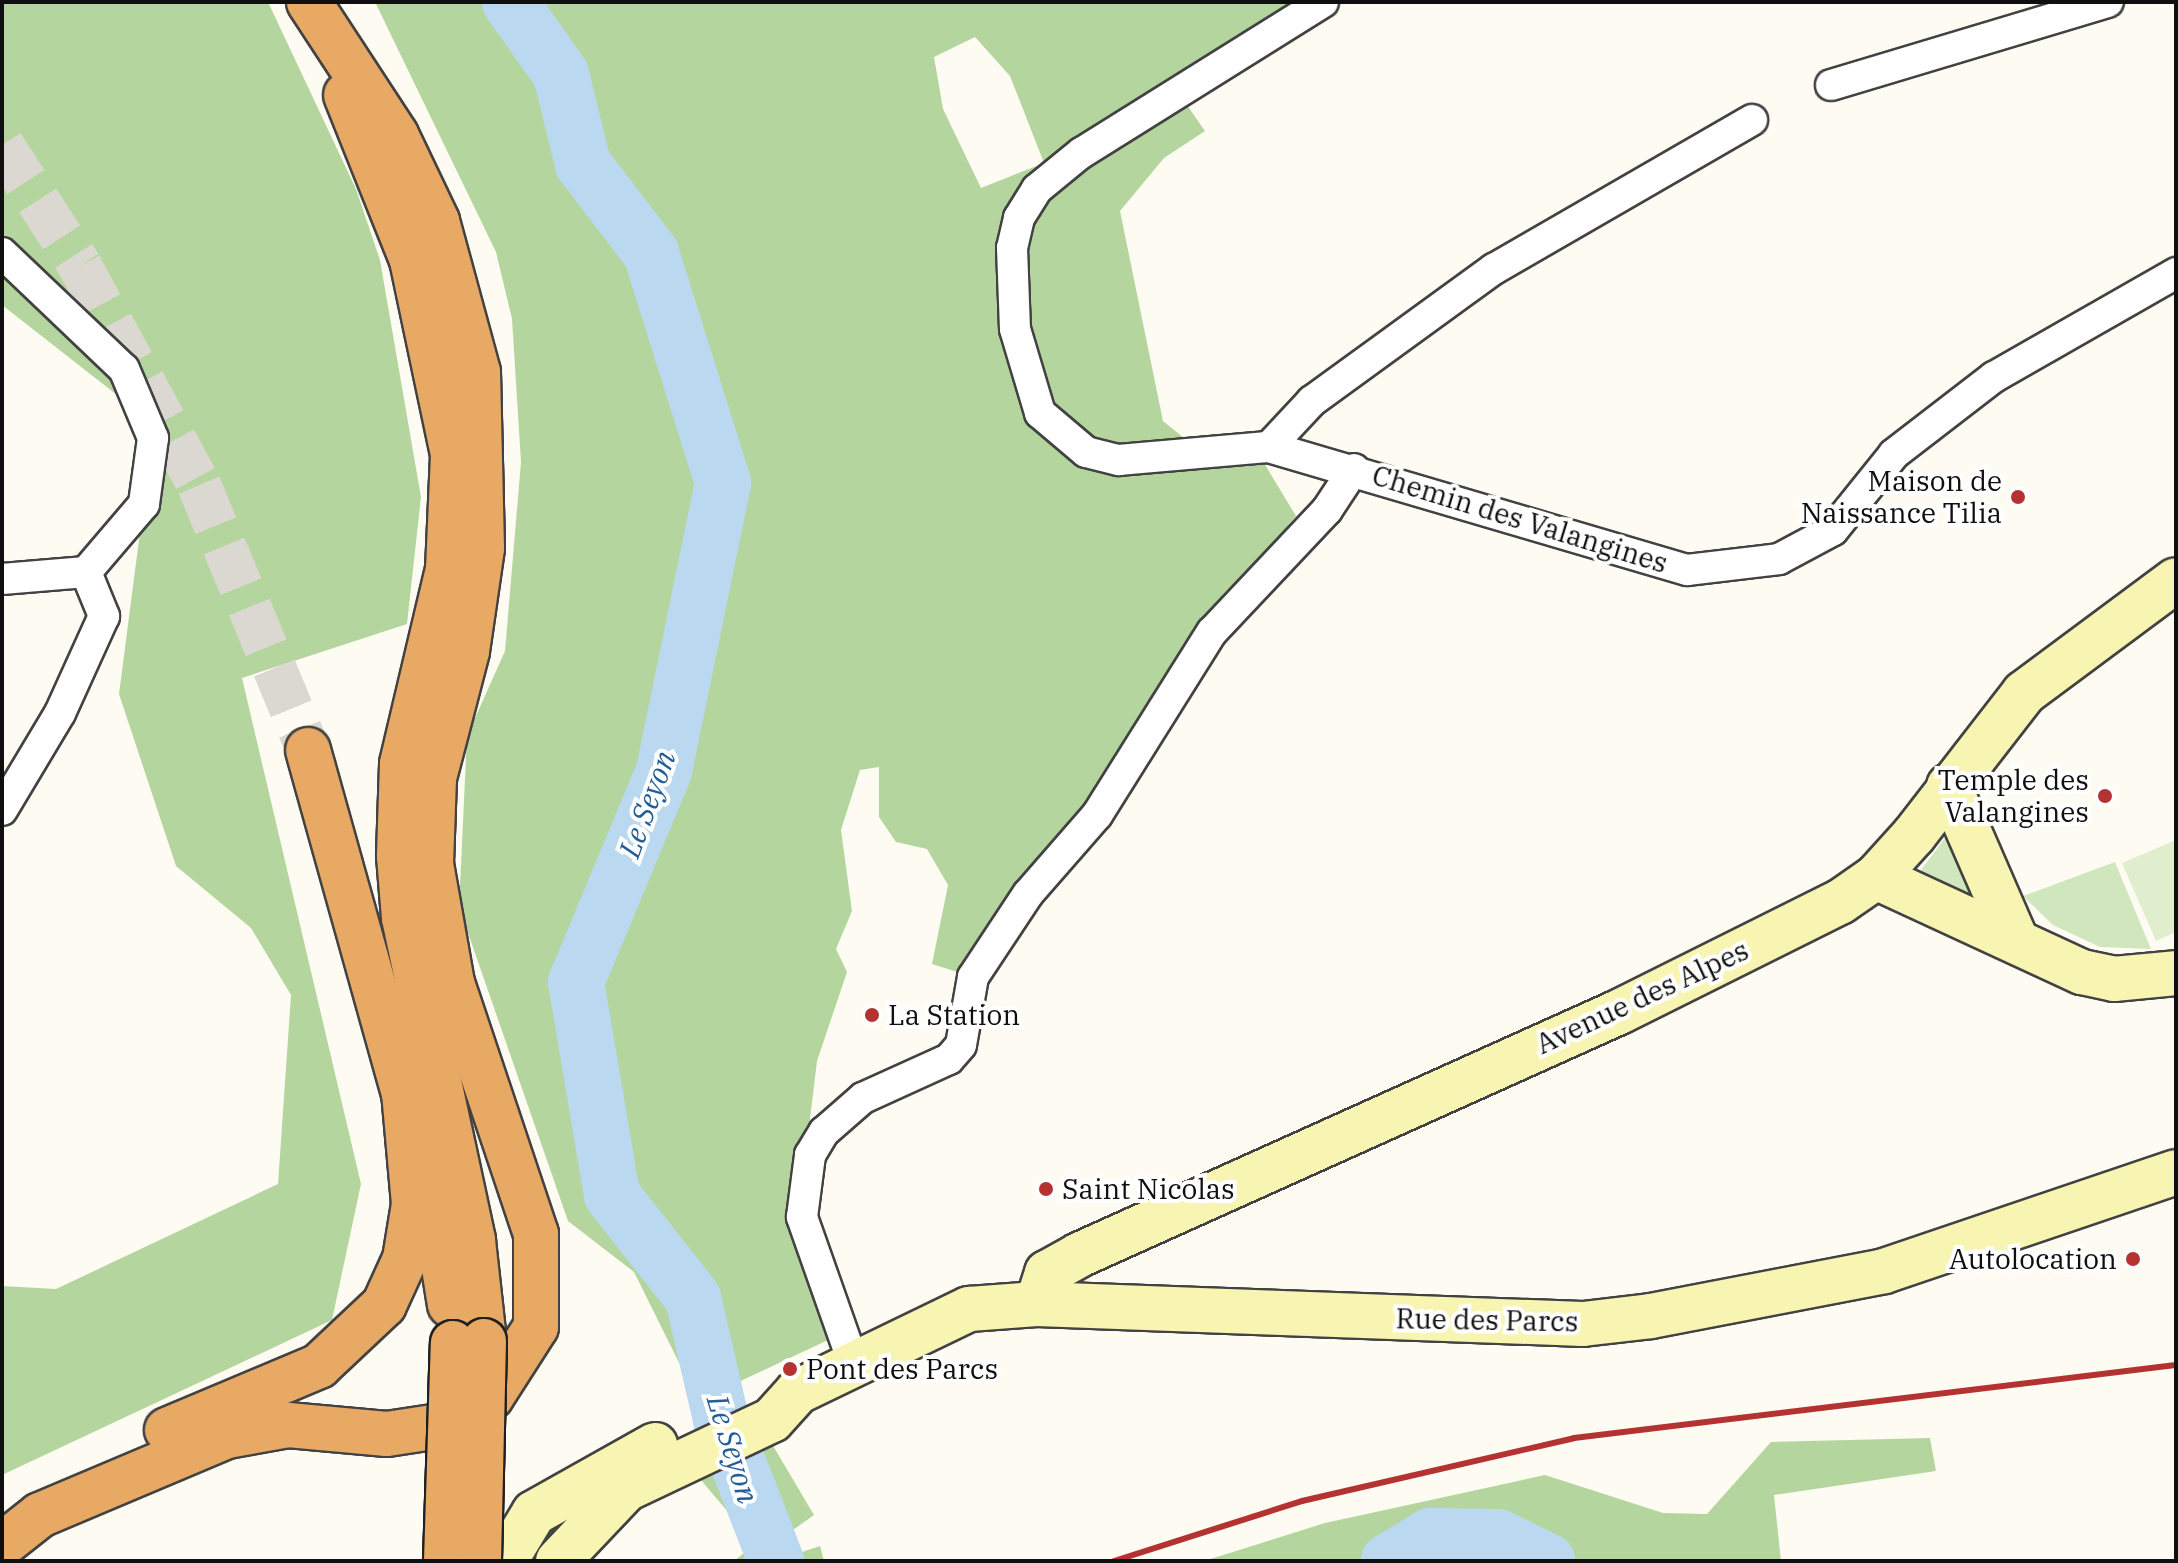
<!DOCTYPE html>
<html>
<head>
<meta charset="utf-8">
<style>
  body { margin:0 }
  #map { position:relative; width:2178px; height:1563px; overflow:hidden; background:#fefcf2; font-family:"IBM Plex Serif",serif }
  div>[style] { position:absolute }
  .green>* { inset:0; background:#d0e6bd }
  .forest>* { inset:0; background:#b4d69e }
  .pitch>* { inset:0; background:#e1eece }
  .river>* { height:56px; margin:-28px; padding:0 28px; transform-origin:28px; border-radius:28px; background:#bad9f1 }
  .motorway-tunnel>* { height:44px; margin-top:-22px; transform-origin:0; background:repeating-linear-gradient(90deg,#dad8d0 0 44px,transparent 0 66px) }
  .roads { filter:drop-shadow(2px 0 #424242) drop-shadow(-2px 0 #424242) drop-shadow(0 2px #424242) drop-shadow(0 -2px #424242) }
  .minor>* { height:30px; margin:-15px; padding:0 15px; transform-origin:15px; border-radius:15px; background:#fff }
  .secondary>* { height:44px; margin:-22px; padding:0 22px; transform-origin:22px; border-radius:22px; background:#f8f5b2 }
  .motorway>* { height:44px; margin:-22px; padding:0 22px; transform-origin:22px; border-radius:22px; background:#e8a965 }
  .rail>* { height:6px; margin:-3px; padding:0 3px; transform-origin:3px; border-radius:3px; background:#b43332 }
  .bridges { filter:drop-shadow(2px 0 #202020) drop-shadow(-2px 0 #202020) drop-shadow(0 2px #202020) drop-shadow(0 -2px #202020) }
  .motorway-bridge>* { height:44px; margin:-22px; padding:0 22px; transform-origin:22px; border-radius:22px; background:#e8a965 }
  .dots>* { width:22px; height:22px; translate:-50% -50%; box-sizing:border-box; border:4px solid #fff; border-radius:50% }
  span { translate:-50% -50%; white-space:nowrap; text-align:center; line-height:1.15; -webkit-text-stroke:8px #fff; paint-order:stroke }
  .poi-label { font-size:28px; color:#0f0f0f }
  .right { translate:-100% -50%; text-align:right }
  .left { translate:0 -50%; text-align:left }
  .street-label { font-size:28px; color:#0f0f0f }
  .water-label { font-size:30px; color:#225d97; font-style:italic }
  .frame { position:absolute; inset:0; border:4px solid #0f0f0f; pointer-events:none }
</style>
</head>
<body>
<div id="map">
  <div class="green">
    <div style="clip-path:polygon(1948px 834px,1977px 897px,1918px 874px)"></div>
    <div style="clip-path:polygon(2115px 862px,2151px 949px,2100px 947px,2053px 925px,2023px 896px)"></div>
  </div>
  <div class="forest">
    <div style="clip-path:polygon(2px 2px,268px 2px,356px 189px,380px 260px,421px 497px,407px 624px,242px 678px,361px 1184px,332px 1320px,2px 1475px,2px 1286px,56px 1289px,278px 1184px,291px 995px,251px 928px,176px 866px,119px 694px,154px 424px,2px 305px)"></div>
    <div style="clip-path:polygon(evenodd,375px 2px,1297px 2px,1171px 82px,1205px 131px,1164px 158px,1120px 211px,1163px 421px,1216px 464px,1264px 463px,1296px 516px,1183px 651px,1097px 815px,973px 977px,932px 964px,948px 885px,927px 849px,896px 842px,879px 817px,879px 767px,860px 770px,841px 830px,852px 911px,836px 949px,847px 972px,817px 1061px,802px 1185px,843px 1333px,698px 1401px,634px 1272px,568px 1221px,459px 907px,467px 736px,505px 651px,521px 462px,512px 319px,496px 252px,375px 2px,975px 37px,1010px 76px,1044px 163px,981px 188px,943px 109px,934px 57px,975px 37px)"></div>
    <div style="clip-path:polygon(1930px 1438px,1936px 1471px,1774px 1495px,1781px 1561px,1204px 1561px,1325px 1523px,1545px 1475px,1663px 1513px,1707px 1514px,1771px 1442px)"></div>
    <div style="clip-path:polygon(772px 1444px,814px 1515px,790px 1532px,799px 1553px,820px 1546px,824px 1561px,734px 1561px,755px 1544px,701px 1480px)"></div>
  </div>
  <div class="pitch">
    <div style="clip-path:polygon(2176px 840px,2176px 932px,2156px 941px,2122px 863px)"></div>
  </div>
  <div class="river">
    <div style="left:510px;top:2px;width:88px;rotate:54.7deg"></div>
    <div style="left:561px;top:74px;width:93px;rotate:76.3deg"></div>
    <div style="left:583px;top:164px;width:112px;rotate:52.6deg"></div>
    <div style="left:651px;top:253px;width:241px;rotate:72.6deg"></div>
    <div style="left:723px;top:483px;width:294px;rotate:101.6deg"></div>
    <div style="left:664px;top:771px;width:229px;rotate:112.6deg"></div>
    <div style="left:576px;top:982px;width:216px;rotate:80.4deg"></div>
    <div style="left:612px;top:1195px;width:131px;rotate:51.8deg"></div>
    <div style="left:693px;top:1298px;width:124px;rotate:77deg"></div>
    <div style="left:721px;top:1419px;width:152px;rotate:68.8deg"></div>
    <div style="left:1389px;top:1561px;width:49px;rotate:-30.8deg"></div>
    <div style="left:1431px;top:1536px;width:67px;rotate:0.9deg"></div>
    <div style="left:1498px;top:1537px;width:55px;rotate:26.1deg"></div>
  </div>
  <div class="motorway-tunnel">
    <div style="left:2px;top:145px;width:144px;rotate:57.2deg"></div>
    <div style="left:80px;top:266px;width:249px;rotate:61.5deg"></div>
    <div style="left:199px;top:485px;width:287px;rotate:67.6deg"></div>
  </div>
  <div class="roads">
    <div class="minor">
      <div style="left:1323px;top:2px;width:285px;rotate:148deg"></div>
      <div style="left:1081px;top:153px;width:57px;rotate:140.7deg"></div>
      <div style="left:1037px;top:189px;width:34px;rotate:122deg"></div>
      <div style="left:1019px;top:218px;width:31px;rotate:103deg"></div>
      <div style="left:1012px;top:248px;width:81px;rotate:87.9deg"></div>
      <div style="left:1015px;top:329px;width:88px;rotate:73.4deg"></div>
      <div style="left:1040px;top:413px;width:60px;rotate:40.3deg"></div>
      <div style="left:1086px;top:452px;width:34px;rotate:14deg"></div>
      <div style="left:1119px;top:460px;width:151px;rotate:-5deg"></div>
      <div style="left:1269px;top:447px;width:436px;rotate:16.4deg"></div>
      <div style="left:1687px;top:570px;width:93px;rotate:-6.8deg"></div>
      <div style="left:1779px;top:559px;width:61px;rotate:-28.2deg"></div>
      <div style="left:1833px;top:530px;width:97px;rotate:-51.2deg"></div>
      <div style="left:1894px;top:454px;width:126px;rotate:-37.6deg"></div>
      <div style="left:1994px;top:377px;width:210px;rotate:-29.7deg"></div>
      <div style="left:1831px;top:85px;width:289px;rotate:-16.7deg"></div>
      <div style="left:2px;top:253px;width:168px;rotate:43.6deg"></div>
      <div style="left:124px;top:369px;width:75px;rotate:67.2deg"></div>
      <div style="left:153px;top:438px;width:67px;rotate:97.8deg"></div>
      <div style="left:144px;top:504px;width:89px;rotate:130.5deg"></div>
      <div style="left:1269px;top:447px;width:63px;rotate:-46.9deg"></div>
      <div style="left:1312px;top:401px;width:225px;rotate:-36deg"></div>
      <div style="left:1494px;top:269px;width:298px;rotate:-30deg"></div>
      <div style="left:2px;top:579px;width:84px;rotate:-4.8deg"></div>
      <div style="left:86px;top:572px;width:48px;rotate:67.8deg"></div>
      <div style="left:104px;top:616px;width:107px;rotate:114.4deg"></div>
      <div style="left:60px;top:713px;width:113px;rotate:120.9deg"></div>
      <div style="left:853px;top:1362px;width:154px;rotate:-109.4deg"></div>
      <div style="left:802px;top:1217px;width:63px;rotate:-82.6deg"></div>
      <div style="left:810px;top:1155px;width:27px;rotate:-59deg"></div>
      <div style="left:824px;top:1132px;width:52px;rotate:-41.1deg"></div>
      <div style="left:863px;top:1098px;width:94px;rotate:-24.4deg"></div>
      <div style="left:949px;top:1059px;width:18px;rotate:-49deg"></div>
      <div style="left:961px;top:1045px;width:69px;rotate:-80deg"></div>
      <div style="left:973px;top:977px;width:100px;rotate:-56.5deg"></div>
      <div style="left:1028px;top:894px;width:105px;rotate:-48.9deg"></div>
      <div style="left:1097px;top:815px;width:216px;rotate:-57.9deg"></div>
      <div style="left:1212px;top:632px;width:168px;rotate:-46.7deg"></div>
      <div style="left:1327px;top:510px;width:49px;rotate:-56.6deg"></div>
    </div>
    <div class="secondary">
      <div style="left:1949px;top:786px;width:168px;rotate:66.5deg"></div>
      <div style="left:1876px;top:877px;width:227px;rotate:24.8deg"></div>
      <div style="left:2082px;top:972px;width:33px;rotate:12deg"></div>
      <div style="left:2114px;top:979px;width:62px;rotate:-5.5deg"></div>
      <div style="left:1037px;top:1304px;width:33px;rotate:-72deg"></div>
      <div style="left:1047px;top:1273px;width:37px;rotate:-29deg"></div>
      <div style="left:1079px;top:1255px;width:592px;rotate:-24.23deg"></div>
      <div style="left:1619px;top:1012px;width:247px;rotate:-26.5deg"></div>
      <div style="left:1840px;top:902px;width:44px;rotate:-34.8deg"></div>
      <div style="left:1876px;top:877px;width:57px;rotate:-47.9deg"></div>
      <div style="left:1914px;top:835px;width:180px;rotate:-52.2deg"></div>
      <div style="left:2024px;top:693px;width:189px;rotate:-36.6deg"></div>
      <div style="left:505px;top:1561px;width:56px;rotate:-58.9deg"></div>
      <div style="left:534px;top:1513px;width:139px;rotate:-29.3deg"></div>
      <div style="left:558px;top:1561px;width:99px;rotate:-46.6deg"></div>
      <div style="left:626px;top:1489px;width:161px;rotate:-25.3deg"></div>
      <div style="left:772px;top:1420px;width:38px;rotate:-48deg"></div>
      <div style="left:797px;top:1392px;width:191px;rotate:-25.8deg"></div>
      <div style="left:969px;top:1309px;width:68px;rotate:-4.2deg"></div>
      <div style="left:1037px;top:1304px;width:546px;rotate:2.1deg"></div>
      <div style="left:1583px;top:1324px;width:68px;rotate:-6.7deg"></div>
      <div style="left:1651px;top:1316px;width:237px;rotate:-10.9deg"></div>
      <div style="left:1884px;top:1271px;width:308px;rotate:-18.7deg"></div>
    </div>
    <div class="motorway">
      <div style="left:346px;top:95px;width:178px;rotate:68.2deg"></div>
      <div style="left:412px;top:260px;width:199px;rotate:78.1deg"></div>
      <div style="left:453px;top:455px;width:114px;rotate:92.5deg"></div>
      <div style="left:448px;top:569px;width:200px;rotate:103.3deg"></div>
      <div style="left:402px;top:764px;width:92px;rotate:91.9deg"></div>
      <div style="left:399px;top:856px;width:62px;rotate:85.4deg"></div>
      <div style="left:404px;top:918px;width:330px;rotate:77.9deg"></div>
      <div style="left:473px;top:1241px;width:101px;rotate:83.7deg"></div>
      <div style="left:308px;top:750px;width:466px;rotate:74.4deg"></div>
      <div style="left:433px;top:1199px;width:107px;rotate:80.9deg"></div>
      <div style="left:167px;top:1430px;width:165px;rotate:-22.8deg"></div>
      <div style="left:319px;top:1366px;width:89px;rotate:-43.2deg"></div>
      <div style="left:384px;top:1305px;width:51px;rotate:-65.5deg"></div>
      <div style="left:405px;top:1259px;width:56px;rotate:-80.7deg"></div>
      <div style="left:414px;top:1204px;width:112px;rotate:-95.1deg"></div>
      <div style="left:2px;top:1545px;width:48px;rotate:-38.3deg"></div>
      <div style="left:40px;top:1515px;width:203px;rotate:-22.9deg"></div>
      <div style="left:227px;top:1436px;width:62px;rotate:-10.2deg"></div>
      <div style="left:288px;top:1425px;width:99px;rotate:5.2deg"></div>
      <div style="left:387px;top:1434px;width:60px;rotate:-8.7deg"></div>
      <div style="left:446px;top:1425px;width:53px;rotate:-31.9deg"></div>
      <div style="left:491px;top:1397px;width:83px;rotate:-57.3deg"></div>
      <div style="left:536px;top:1327px;width:93px;rotate:-90deg"></div>
      <div style="left:536px;top:1234px;width:265px;rotate:-108.5deg"></div>
      <div style="left:452px;top:983px;width:121px;rotate:-100deg"></div>
      <div style="left:431px;top:864px;width:86px;rotate:-88deg"></div>
      <div style="left:434px;top:778px;width:131px;rotate:-75.4deg"></div>
      <div style="left:467px;top:651px;width:104px;rotate:-81.7deg"></div>
      <div style="left:482px;top:548px;width:176px;rotate:-91.3deg"></div>
      <div style="left:478px;top:372px;width:156px;rotate:-105.2deg"></div>
      <div style="left:437px;top:221px;width:95px;rotate:-115.5deg"></div>
      <div style="left:396px;top:135px;width:159px;rotate:-123.2deg"></div>
    </div>
  </div>
  <div class="rail">
    <div style="left:1114px;top:1561px;width:197px;rotate:-17.7deg"></div>
    <div style="left:1302px;top:1501px;width:279px;rotate:-13deg"></div>
    <div style="left:1574px;top:1438px;width:606px;rotate:-6.91deg"></div>
  </div>
  <div class="bridges">
    <div class="motorway-bridge">
      <div style="left:446px;top:1561px;width:218px;rotate:-88.2deg"></div>
      <div style="left:479px;top:1561px;width:220px;rotate:-88.7deg"></div>
    </div>
  </div>
  <div class="dots">
    <div style="left:2018px;top:497px;background:#b43332"></div>
    <div style="left:2105px;top:796px;background:#b43332"></div>
    <div style="left:872px;top:1015px;background:#b43332"></div>
    <div style="left:1046px;top:1189px;background:#b43332"></div>
    <div style="left:2133px;top:1259px;background:#b43332"></div>
    <div style="left:790px;top:1369px;background:#b43332"></div>
  </div>
  <div class="poi-label">
    <span class="right" style="left:2002px;top:497px">Maison de<br>Naissance Tilia</span>
    <span class="right" style="left:2089px;top:796px">Temple des<br>Valangines</span>
    <span class="left" style="left:888px;top:1015px">La Station</span>
    <span class="left" style="left:1062px;top:1189px">Saint Nicolas</span>
    <span class="right" style="left:2117px;top:1259px">Autolocation</span>
    <span class="left" style="left:806px;top:1369px">Pont des Parcs</span>
  </div>
  <div class="street-label">
    <span style="left:1520px;top:519px;rotate:17deg">Chemin des Valangines</span>
    <span style="left:1642px;top:997px;rotate:-25deg">Avenue des Alpes</span>
    <span style="left:1487px;top:1320px;rotate:1deg">Rue des Parcs</span>
  </div>
  <div class="water-label">
    <span style="left:647px;top:804px;rotate:-70deg">Le Seyon</span>
    <span style="left:733px;top:1449px;rotate:73deg">Le Seyon</span>
  </div>
  <div class="frame"></div>
</div>
</body>
</html>
